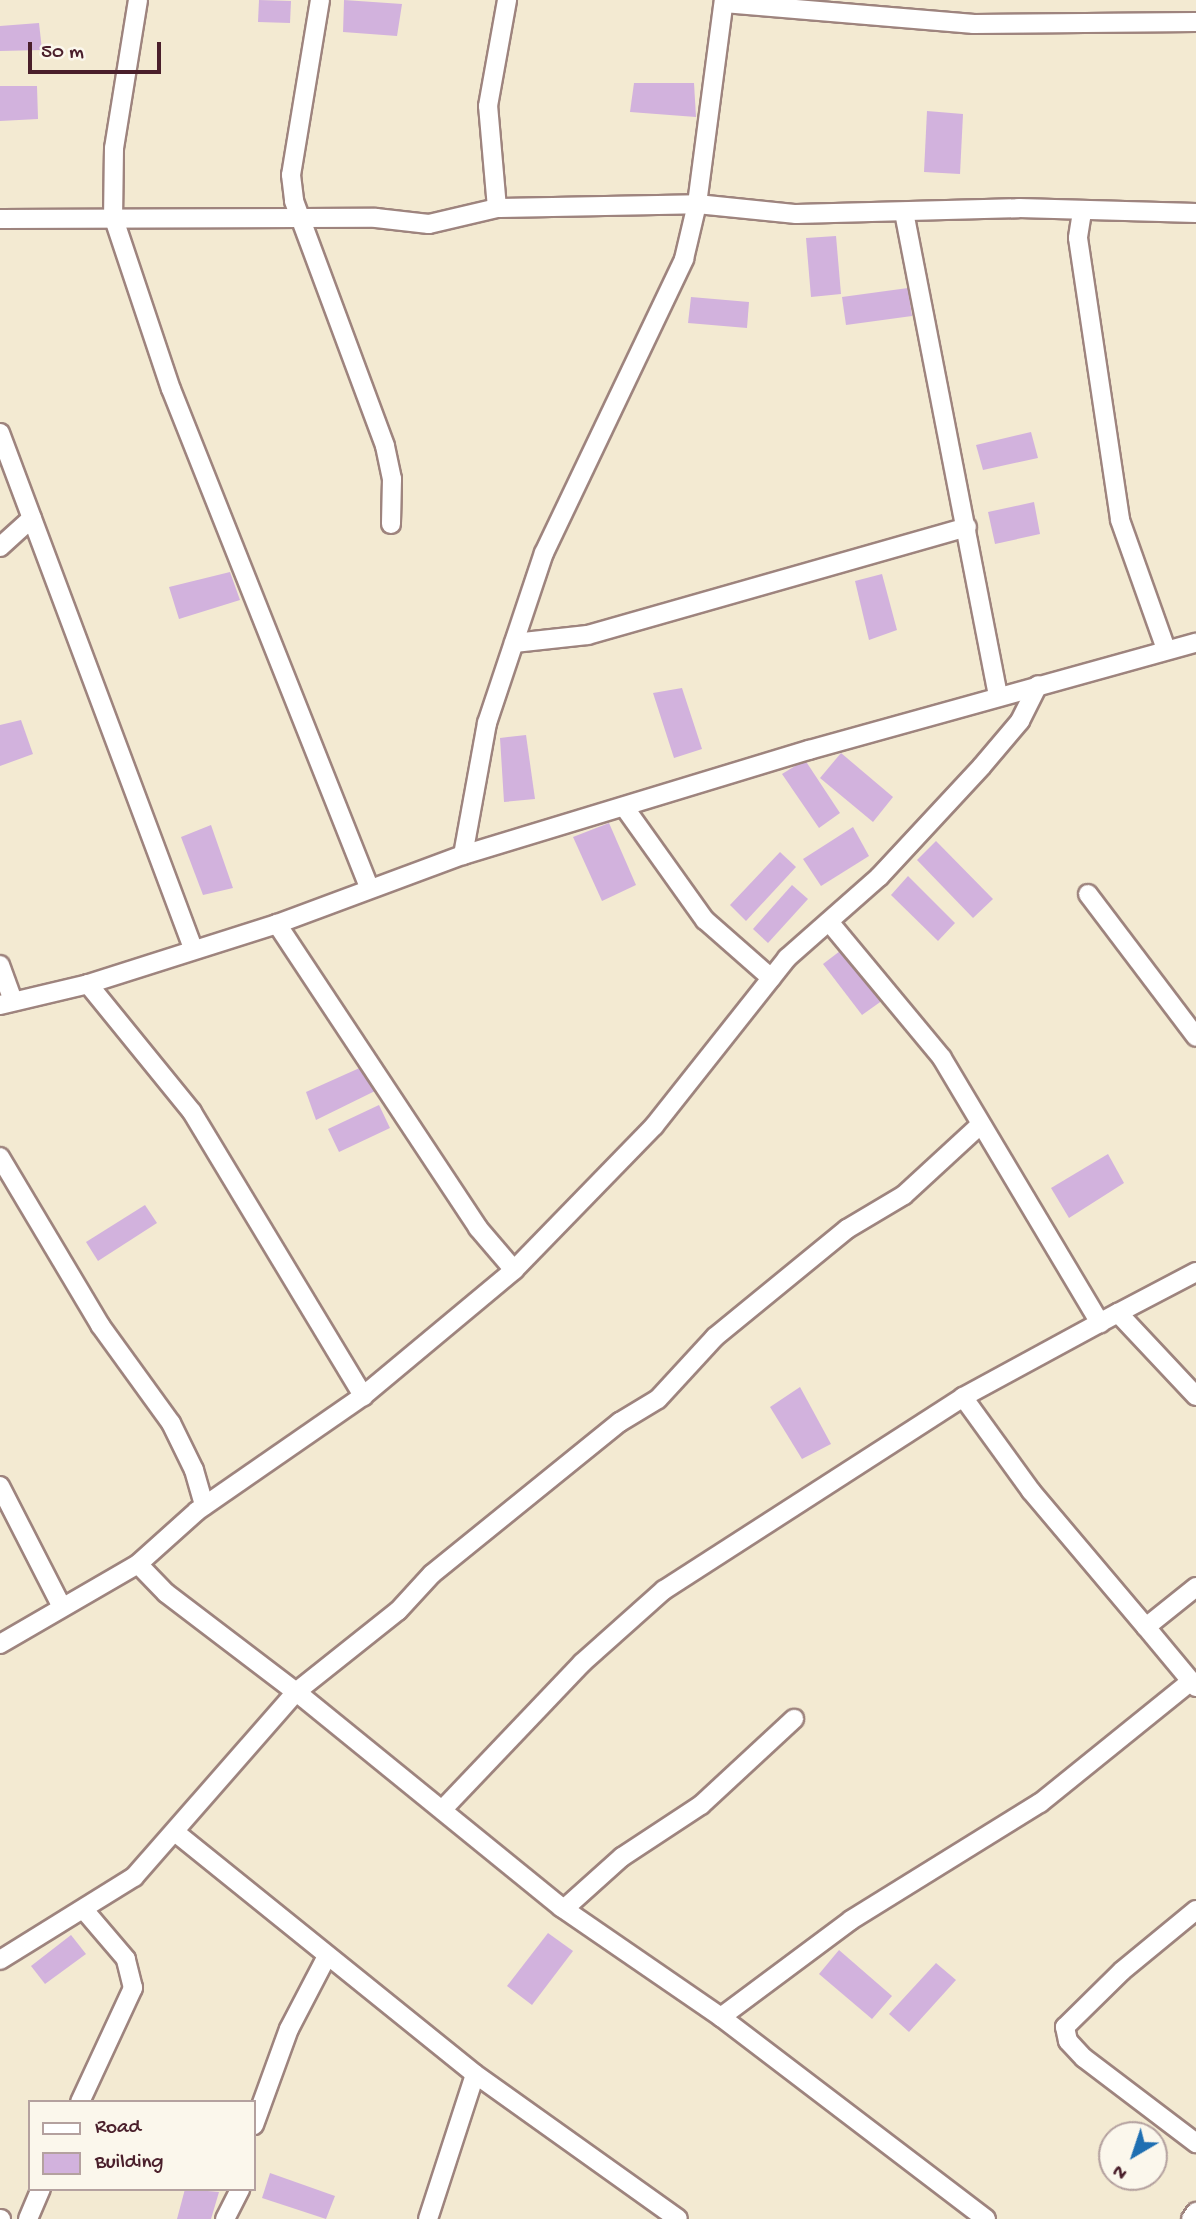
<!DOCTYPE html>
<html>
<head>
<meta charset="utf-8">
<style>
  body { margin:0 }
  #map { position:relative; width:1196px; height:2219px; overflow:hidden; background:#f3ead2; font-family:"Gochi Hand",sans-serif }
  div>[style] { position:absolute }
  .building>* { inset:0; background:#d2b2dd }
  .roads { filter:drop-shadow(2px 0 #9e847e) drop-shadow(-2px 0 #9e847e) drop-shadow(0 2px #9e847e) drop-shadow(0 -2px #9e847e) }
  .minor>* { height:18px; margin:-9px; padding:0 9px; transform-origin:9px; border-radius:9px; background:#fff }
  span { translate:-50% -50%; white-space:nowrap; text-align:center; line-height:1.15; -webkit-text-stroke:5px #fbf7ec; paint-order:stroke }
  .legend { position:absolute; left:28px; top:2100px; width:228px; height:91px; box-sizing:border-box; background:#fbf7ec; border:2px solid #b4a19f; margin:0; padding:9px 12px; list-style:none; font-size:21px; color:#4a1f2b }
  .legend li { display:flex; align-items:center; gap:14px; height:35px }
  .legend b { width:35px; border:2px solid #b4a19f }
  .north { position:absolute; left:1098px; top:2121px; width:70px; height:70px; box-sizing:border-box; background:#fbf7ec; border:2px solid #b4a19f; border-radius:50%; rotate:219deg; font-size:19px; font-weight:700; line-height:28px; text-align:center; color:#4a1f2b }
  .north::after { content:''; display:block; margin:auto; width:24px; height:32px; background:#1f6fb2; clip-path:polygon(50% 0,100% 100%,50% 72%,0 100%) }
  .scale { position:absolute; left:28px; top:42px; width:133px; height:32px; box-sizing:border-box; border:4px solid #4a1f2b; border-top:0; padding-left:9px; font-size:21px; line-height:24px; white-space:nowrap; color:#4a1f2b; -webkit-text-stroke:5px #fbf7ec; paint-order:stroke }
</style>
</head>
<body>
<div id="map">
  <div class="building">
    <div style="clip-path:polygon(259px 0,291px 1px,290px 23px,258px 22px)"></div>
    <div style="clip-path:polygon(344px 0,402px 4px,397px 36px,343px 32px)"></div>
    <div style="clip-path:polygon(39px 23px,42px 50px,0 51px,0 26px)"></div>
    <div style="clip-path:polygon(634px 83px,694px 83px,696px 117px,630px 112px)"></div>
    <div style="clip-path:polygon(0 86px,37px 86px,38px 119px,0 121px)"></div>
    <div style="clip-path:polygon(927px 111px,963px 114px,960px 174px,924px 172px)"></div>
    <div style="clip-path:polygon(836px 236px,841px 294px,811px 297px,806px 238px)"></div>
    <div style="clip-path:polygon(908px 288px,912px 316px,846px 325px,842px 297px)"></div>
    <div style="clip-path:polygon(691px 297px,749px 302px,747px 328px,688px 323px)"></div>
    <div style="clip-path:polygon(1031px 432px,1038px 458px,983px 470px,976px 445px)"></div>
    <div style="clip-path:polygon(1034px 502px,1040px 534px,995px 544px,988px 512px)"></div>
    <div style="clip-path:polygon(230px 572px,240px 600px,179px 619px,169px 587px)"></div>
    <div style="clip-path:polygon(882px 574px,897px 630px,869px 640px,855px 581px)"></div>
    <div style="clip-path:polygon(682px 688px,702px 749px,674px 758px,653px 693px)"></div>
    <div style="clip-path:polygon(21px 720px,33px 754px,0 766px,0 725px)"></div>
    <div style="clip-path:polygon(526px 735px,535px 799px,504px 802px,500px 738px)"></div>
    <div style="clip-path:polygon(841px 753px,893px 797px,873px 822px,820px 778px)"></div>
    <div style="clip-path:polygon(805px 760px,840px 813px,819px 828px,782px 774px)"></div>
    <div style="clip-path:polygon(609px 823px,636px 885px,602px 901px,573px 837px)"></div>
    <div style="clip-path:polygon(211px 825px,233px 888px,203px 895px,181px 837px)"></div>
    <div style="clip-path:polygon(853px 827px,869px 856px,821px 886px,803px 859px)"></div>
    <div style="clip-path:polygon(936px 841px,993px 899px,973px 918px,917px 860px)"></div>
    <div style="clip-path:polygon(780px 852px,796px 867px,746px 921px,730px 905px)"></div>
    <div style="clip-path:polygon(908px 876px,955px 923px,938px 941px,891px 895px)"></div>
    <div style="clip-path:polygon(792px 885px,808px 899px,768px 943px,753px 929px)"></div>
    <div style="clip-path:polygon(844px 948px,883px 1000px,862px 1015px,823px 964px)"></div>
    <div style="clip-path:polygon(364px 1066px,375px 1091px,316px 1120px,306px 1092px)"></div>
    <div style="clip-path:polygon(379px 1105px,390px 1128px,339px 1152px,328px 1129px)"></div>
    <div style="clip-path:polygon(1108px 1154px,1124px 1183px,1069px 1218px,1051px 1188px)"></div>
    <div style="clip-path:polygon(145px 1205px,157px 1223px,98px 1261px,86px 1242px)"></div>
    <div style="clip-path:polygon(800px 1387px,831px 1444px,802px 1459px,770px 1407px)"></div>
    <div style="clip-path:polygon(548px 1933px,573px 1951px,532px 2005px,507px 1986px)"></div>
    <div style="clip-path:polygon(71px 1935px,86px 1954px,45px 1984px,31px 1966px)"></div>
    <div style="clip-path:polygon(839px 1950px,892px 1996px,872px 2019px,819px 1974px)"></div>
    <div style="clip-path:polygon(936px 1963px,956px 1980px,909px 2032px,889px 2014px)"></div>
    <div style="clip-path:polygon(270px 2173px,335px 2196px,326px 2219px,262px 2198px)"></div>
    <div style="clip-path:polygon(185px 2189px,219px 2192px,211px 2219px,177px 2219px)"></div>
  </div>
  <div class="roads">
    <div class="minor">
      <div style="left:138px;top:0;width:150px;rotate:99.2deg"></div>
      <div style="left:114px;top:148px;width:68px;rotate:90.8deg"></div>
      <div style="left:113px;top:216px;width:182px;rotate:71.5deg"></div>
      <div style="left:171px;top:389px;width:536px;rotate:68.32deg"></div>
      <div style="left:320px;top:0;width:177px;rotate:99.4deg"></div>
      <div style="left:291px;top:175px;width:26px;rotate:83deg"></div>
      <div style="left:294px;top:201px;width:261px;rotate:69.6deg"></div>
      <div style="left:385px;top:446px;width:34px;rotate:78deg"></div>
      <div style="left:392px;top:479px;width:45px;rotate:91.3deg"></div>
      <div style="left:724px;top:3px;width:251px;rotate:4.8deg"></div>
      <div style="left:974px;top:24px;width:222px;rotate:-0.5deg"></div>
      <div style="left:497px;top:208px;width:102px;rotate:-95deg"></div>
      <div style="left:488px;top:106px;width:108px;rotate:-79.8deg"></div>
      <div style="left:904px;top:212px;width:493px;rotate:79deg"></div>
      <div style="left:1082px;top:212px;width:26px;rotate:99deg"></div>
      <div style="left:1078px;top:238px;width:285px;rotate:81.5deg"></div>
      <div style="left:1120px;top:520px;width:137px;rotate:70.4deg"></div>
      <div style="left:0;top:219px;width:376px;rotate:-0.2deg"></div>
      <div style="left:376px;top:218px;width:53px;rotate:6.5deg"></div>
      <div style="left:429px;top:224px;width:70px;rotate:-13.2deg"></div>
      <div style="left:497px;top:208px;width:200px;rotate:-1.1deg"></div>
      <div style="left:697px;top:204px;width:100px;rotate:5.8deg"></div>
      <div style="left:796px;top:214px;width:223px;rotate:-1.5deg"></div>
      <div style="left:1019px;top:208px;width:177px;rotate:1.6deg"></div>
      <div style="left:0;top:433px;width:550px;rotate:69.46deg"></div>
      <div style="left:0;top:547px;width:43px;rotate:-42.2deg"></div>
      <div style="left:514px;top:643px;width:74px;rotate:-6.2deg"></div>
      <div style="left:588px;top:635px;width:394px;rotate:-15.9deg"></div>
      <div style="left:625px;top:808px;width:138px;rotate:54.5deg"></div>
      <div style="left:705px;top:920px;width:88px;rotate:41.3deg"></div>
      <div style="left:463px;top:855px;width:134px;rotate:-79.7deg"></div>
      <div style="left:487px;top:723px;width:179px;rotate:-71.5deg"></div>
      <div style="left:544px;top:553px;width:326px;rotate:-64.5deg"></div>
      <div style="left:684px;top:259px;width:57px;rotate:-76.7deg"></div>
      <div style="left:697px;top:204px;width:206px;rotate:-82.5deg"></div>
      <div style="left:1088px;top:894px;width:179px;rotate:52.9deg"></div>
      <div style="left:830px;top:923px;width:175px;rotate:50.3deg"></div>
      <div style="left:942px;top:1058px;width:309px;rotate:59.2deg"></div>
      <div style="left:277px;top:924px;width:364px;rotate:56.5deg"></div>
      <div style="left:478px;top:1228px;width:55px;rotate:49.4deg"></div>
      <div style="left:0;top:965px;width:38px;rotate:70deg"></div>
      <div style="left:88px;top:984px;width:165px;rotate:50.9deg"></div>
      <div style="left:192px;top:1112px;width:332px;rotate:58.9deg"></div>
      <div style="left:0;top:1005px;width:90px;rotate:-13.4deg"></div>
      <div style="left:88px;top:984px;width:198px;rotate:-17.6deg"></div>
      <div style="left:277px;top:924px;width:198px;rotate:-20.4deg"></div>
      <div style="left:463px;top:855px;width:362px;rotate:-16.9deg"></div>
      <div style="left:809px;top:750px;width:402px;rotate:-15.5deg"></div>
      <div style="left:0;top:1157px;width:196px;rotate:59.2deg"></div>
      <div style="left:100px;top:1325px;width:121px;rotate:54.1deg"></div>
      <div style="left:171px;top:1423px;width:52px;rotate:63.9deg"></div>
      <div style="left:194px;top:1470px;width:37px;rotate:74deg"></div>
      <div style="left:1196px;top:1272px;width:88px;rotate:152.3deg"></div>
      <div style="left:1118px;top:1313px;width:114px;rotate:46.8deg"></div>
      <div style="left:963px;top:1397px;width:116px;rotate:54.1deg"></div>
      <div style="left:1031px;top:1491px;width:178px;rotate:49.8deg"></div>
      <div style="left:0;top:1486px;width:136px;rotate:62.9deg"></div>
      <div style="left:1196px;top:1587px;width:64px;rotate:141.3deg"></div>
      <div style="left:1146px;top:1627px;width:78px;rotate:50.2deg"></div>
      <div style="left:0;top:1644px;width:160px;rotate:-30.1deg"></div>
      <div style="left:443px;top:1809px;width:202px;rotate:-46.4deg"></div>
      <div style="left:582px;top:1663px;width:110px;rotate:-41.7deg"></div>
      <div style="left:664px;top:1590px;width:356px;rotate:-32.8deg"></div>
      <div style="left:963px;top:1397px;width:176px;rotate:-28.5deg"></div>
      <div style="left:175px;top:1832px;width:385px;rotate:38.9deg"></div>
      <div style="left:475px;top:2074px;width:249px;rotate:35.5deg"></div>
      <div style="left:564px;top:1909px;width:78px;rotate:-41.9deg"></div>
      <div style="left:622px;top:1857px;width:95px;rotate:-33.4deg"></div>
      <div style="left:701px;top:1805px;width:127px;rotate:-42.8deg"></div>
      <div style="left:1196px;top:1910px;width:96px;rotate:140.5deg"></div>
      <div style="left:1122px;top:1971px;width:80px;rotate:135.5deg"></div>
      <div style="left:1065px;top:2027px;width:14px;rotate:78deg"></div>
      <div style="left:1068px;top:2041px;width:23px;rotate:47deg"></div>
      <div style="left:1084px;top:2058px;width:141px;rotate:37.2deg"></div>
      <div style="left:0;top:1960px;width:158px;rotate:-31.8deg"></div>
      <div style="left:134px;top:1877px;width:246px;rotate:-48.8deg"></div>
      <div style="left:296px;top:1692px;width:130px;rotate:-38.5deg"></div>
      <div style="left:398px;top:1611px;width:50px;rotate:-47.4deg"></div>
      <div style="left:432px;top:1574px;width:242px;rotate:-39deg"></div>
      <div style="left:620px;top:1422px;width:44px;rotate:-31.2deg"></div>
      <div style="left:658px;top:1399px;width:84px;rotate:-47.4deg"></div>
      <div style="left:715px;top:1337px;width:171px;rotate:-39.3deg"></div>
      <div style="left:847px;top:1229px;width:66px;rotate:-30.8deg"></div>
      <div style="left:904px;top:1195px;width:103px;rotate:-42.6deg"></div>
      <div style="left:721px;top:2017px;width:162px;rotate:-36.7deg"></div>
      <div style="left:851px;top:1920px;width:222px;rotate:-31.8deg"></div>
      <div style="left:1040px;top:1803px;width:194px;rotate:-38.9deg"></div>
      <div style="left:80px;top:2102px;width:126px;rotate:-65.1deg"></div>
      <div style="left:133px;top:1988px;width:30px;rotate:-104deg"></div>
      <div style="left:126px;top:1959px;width:63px;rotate:-130.5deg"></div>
      <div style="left:254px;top:2125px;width:102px;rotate:-70deg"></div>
      <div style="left:289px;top:2029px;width:80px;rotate:-62.5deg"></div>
      <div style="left:0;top:2219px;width:1px"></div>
      <div style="left:28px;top:2219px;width:33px;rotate:-67deg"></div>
      <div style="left:225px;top:2219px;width:34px;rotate:-63deg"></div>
      <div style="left:428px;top:2219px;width:152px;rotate:-72deg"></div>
      <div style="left:986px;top:2219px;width:333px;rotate:-142.7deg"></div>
      <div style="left:721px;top:2017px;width:194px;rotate:-145.5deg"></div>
      <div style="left:561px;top:1907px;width:341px;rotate:-140.9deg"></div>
      <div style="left:296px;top:1692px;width:163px;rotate:-142.7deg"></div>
      <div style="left:166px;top:1593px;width:40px;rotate:-134deg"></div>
      <div style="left:138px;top:1564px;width:79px;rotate:-41.9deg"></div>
      <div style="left:197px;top:1511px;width:202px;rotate:-34.7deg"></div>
      <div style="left:363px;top:1396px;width:197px;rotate:-39.8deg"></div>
      <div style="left:514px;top:1270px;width:201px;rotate:-45.8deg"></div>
      <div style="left:654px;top:1126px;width:214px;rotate:-51.6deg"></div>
      <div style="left:787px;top:958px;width:123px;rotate:-41.4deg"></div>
      <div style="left:879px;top:877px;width:151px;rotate:-47.1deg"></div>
      <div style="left:982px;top:766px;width:59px;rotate:-49.8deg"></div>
      <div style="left:1020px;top:721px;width:40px;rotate:-63.4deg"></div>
      <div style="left:1191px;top:2219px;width:9px;rotate:-54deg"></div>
    </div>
  </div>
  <ul class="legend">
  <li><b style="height:9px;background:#fff"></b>Road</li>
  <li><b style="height:19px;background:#d2b2dd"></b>Building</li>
  </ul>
  <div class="north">N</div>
  <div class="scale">50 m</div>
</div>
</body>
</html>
